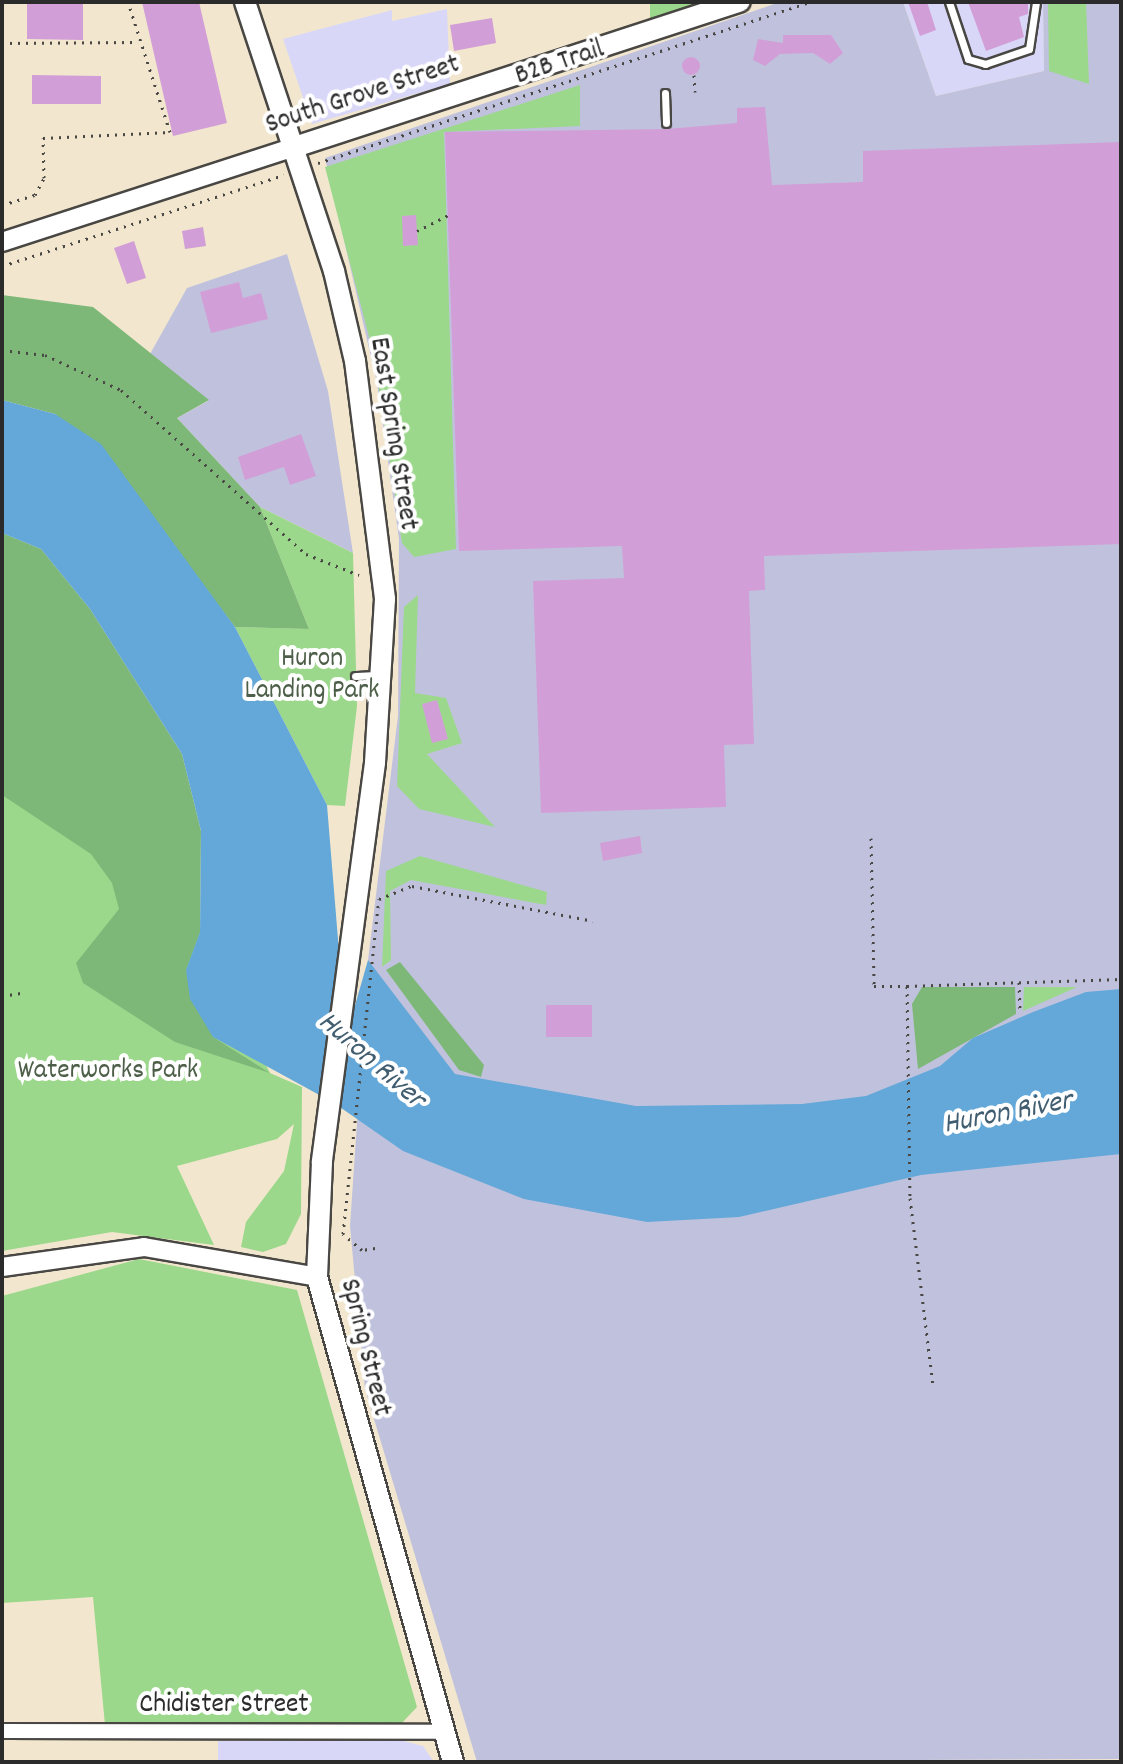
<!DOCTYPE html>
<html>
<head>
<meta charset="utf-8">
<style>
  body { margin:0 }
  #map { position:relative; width:1123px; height:1764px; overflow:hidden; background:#f2e7ce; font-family:Dekko,sans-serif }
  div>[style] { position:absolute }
  .built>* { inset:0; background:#d9d7f8 }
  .industrial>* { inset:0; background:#c0c2dd }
  .green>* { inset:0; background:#9cd88c }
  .forest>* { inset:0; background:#7db878 }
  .water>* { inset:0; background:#63a8d8 }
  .building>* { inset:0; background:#d29ed7 }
  .round { border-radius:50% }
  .path>* { height:3px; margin-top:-1.5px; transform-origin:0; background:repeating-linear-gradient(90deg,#494743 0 2px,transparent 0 8px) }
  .roads { filter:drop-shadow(2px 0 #494743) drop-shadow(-2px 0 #494743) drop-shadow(0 2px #494743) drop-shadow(0 -2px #494743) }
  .service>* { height:7px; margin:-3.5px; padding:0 3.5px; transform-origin:3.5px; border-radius:3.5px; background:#fff }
  .minor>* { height:14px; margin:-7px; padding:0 7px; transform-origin:7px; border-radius:7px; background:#fff }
  .tertiary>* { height:18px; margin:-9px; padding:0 9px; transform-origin:9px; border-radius:9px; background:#fff }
  .secondary>* { height:20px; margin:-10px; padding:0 10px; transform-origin:10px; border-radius:10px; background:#fff }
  span { translate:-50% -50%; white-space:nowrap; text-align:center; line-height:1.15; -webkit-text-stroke:8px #fff; paint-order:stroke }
  .street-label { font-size:28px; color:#2b2b2b }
  .park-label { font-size:28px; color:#4d5f48 }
  .water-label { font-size:30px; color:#415d70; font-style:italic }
  .frame { position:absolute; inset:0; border:4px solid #2b2b2b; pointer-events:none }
</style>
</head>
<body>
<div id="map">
  <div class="built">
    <div style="clip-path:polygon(903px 2px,1043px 2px,1044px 71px,936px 96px)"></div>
    <div style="clip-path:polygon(447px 9px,450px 84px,312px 124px,283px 39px,392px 10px,392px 21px)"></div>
    <div style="clip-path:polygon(218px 1741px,404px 1741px,423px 1746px,434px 1762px,218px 1762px)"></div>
  </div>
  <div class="industrial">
    <div style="clip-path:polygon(780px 2px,903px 2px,936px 96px,1044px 71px,1043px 2px,1121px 2px,1121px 1759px,477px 1762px,365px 1389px,350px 1226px,368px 960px,398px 716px,399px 539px,377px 383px,325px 158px)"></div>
    <div style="clip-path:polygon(287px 254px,328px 391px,353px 553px,260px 507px,177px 418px,208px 401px,150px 354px,187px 288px)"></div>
  </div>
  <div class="green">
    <div style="clip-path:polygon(650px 2px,700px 2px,650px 19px)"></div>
    <div style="clip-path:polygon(1048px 2px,1086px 2px,1089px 84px,1049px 71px)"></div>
    <div style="clip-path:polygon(580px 85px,580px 126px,444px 132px,456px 549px,414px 557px,402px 543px,374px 356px,325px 167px)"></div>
    <div style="clip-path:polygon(260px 507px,353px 553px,357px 706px,345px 806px,327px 805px,235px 627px,309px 629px)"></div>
    <div style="clip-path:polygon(2px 533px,270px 1073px,302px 1087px,301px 1214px,286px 1244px,263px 1252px,241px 1247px,246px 1222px,284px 1171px,294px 1124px,277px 1139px,177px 1166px,214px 1245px,112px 1232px,2px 1251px)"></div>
    <div style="clip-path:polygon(418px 595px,415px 693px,446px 698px,462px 743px,427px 754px,495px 827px,419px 809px,397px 786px,404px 607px)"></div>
    <div style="clip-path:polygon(420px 856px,547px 892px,546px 905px,411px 880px,390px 891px,391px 960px,382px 967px,386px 871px)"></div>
    <div style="clip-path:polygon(1024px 987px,1077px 987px,1023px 1011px)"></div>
    <div style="clip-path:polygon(139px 1259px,297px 1290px,417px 1707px,400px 1725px,105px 1725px,93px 1597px,2px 1603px,2px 1296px)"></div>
  </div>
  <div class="forest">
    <div style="clip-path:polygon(2px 295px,93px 307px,209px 400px,177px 418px,260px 507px,309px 629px,235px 627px,167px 538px,55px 414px,2px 400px)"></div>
    <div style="clip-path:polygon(2px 533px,41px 549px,90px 609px,182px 754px,201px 831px,200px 932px,186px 970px,213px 1037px,270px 1073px,175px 1042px,83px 983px,76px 963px,119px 909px,112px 883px,91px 854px,2px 795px)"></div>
    <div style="clip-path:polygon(400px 962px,484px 1065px,481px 1077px,459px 1070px,386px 970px)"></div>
    <div style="clip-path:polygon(922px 987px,1015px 987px,1016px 1014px,918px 1069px,912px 1004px)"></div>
  </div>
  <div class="water">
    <div style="clip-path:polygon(2px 400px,55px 414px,101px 444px,235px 627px,327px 805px,346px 1037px,368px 960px,455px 1074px,636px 1106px,802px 1104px,866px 1096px,940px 1066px,973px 1038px,1033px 1012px,1086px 992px,1121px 989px,1121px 1154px,921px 1175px,739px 1217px,647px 1222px,524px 1199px,403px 1151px,334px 1103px,213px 1037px,190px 999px,186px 970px,200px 932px,201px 831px,182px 754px,90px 609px,41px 549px,2px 533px)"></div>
  </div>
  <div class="building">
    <div style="clip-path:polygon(27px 2px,83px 2px,83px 40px,27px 39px)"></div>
    <div style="clip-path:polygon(142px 2px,199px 2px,227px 123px,173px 136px)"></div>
    <div style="clip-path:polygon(908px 2px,927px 2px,936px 30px,920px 36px)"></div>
    <div style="clip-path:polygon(968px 2px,1028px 2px,1028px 14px,1019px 17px,1024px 37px,986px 51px)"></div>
    <div style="clip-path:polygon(492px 18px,496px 43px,454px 51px,450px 25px)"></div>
    <div style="clip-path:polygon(783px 35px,831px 35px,843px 53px,830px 64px,813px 53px,780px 54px,765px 66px,753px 60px,758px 39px,783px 43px)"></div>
    <div class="round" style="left:682px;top:57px;width:18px;height:18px"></div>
    <div style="clip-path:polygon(32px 75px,101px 76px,101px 104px,32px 104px)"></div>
    <div style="clip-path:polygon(765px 107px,772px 185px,863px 182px,863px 151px,1121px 142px,1121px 544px,764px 556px,765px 590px,749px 591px,754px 744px,724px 745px,726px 807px,541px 813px,533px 581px,624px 578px,622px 546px,459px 551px,445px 132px,667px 129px,737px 123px,737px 108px)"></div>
    <div style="clip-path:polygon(416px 215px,418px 245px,403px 246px,402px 216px)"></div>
    <div style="clip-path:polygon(203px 227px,206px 246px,185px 249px,182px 231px)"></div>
    <div style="clip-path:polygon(134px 241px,146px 278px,127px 284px,114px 248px)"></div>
    <div style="clip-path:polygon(239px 282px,243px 298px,261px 293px,268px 319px,211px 333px,200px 292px)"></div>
    <div style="clip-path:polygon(301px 434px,316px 476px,290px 485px,284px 467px,245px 480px,238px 457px)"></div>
    <div style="clip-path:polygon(437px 700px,448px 739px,432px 743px,422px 704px)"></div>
    <div style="clip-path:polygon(640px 836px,642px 853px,603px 861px,600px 843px)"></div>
    <div style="clip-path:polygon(546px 1005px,592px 1005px,592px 1037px,546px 1037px)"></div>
  </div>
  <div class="path">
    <div style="left:2px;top:43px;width:136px;rotate:-0.4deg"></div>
    <div style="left:694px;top:75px;width:17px;rotate:87deg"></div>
    <div style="left:318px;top:163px;width:518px;rotate:-18.12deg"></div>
    <div style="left:2px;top:205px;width:34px;rotate:-17deg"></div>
    <div style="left:35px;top:195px;width:19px;rotate:-62deg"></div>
    <div style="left:44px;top:178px;width:40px;rotate:-91.4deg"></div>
    <div style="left:43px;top:138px;width:127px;rotate:-2.7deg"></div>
    <div style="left:170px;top:132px;width:137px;rotate:-107.9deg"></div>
    <div style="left:417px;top:231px;width:35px;rotate:-27deg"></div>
    <div style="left:2px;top:266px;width:296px;rotate:-17.9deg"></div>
    <div style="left:2px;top:350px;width:43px;rotate:6.6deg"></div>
    <div style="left:45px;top:355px;width:84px;rotate:24.7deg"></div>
    <div style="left:121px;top:390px;width:247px;rotate:41.6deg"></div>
    <div style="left:306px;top:554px;width:57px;rotate:21.6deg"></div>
    <div style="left:871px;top:838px;width:148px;rotate:88.8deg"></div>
    <div style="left:874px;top:986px;width:33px"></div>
    <div style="left:907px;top:986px;width:212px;rotate:89.2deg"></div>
    <div style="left:910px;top:1198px;width:187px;rotate:83deg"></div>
    <div style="left:1019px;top:982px;width:31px;rotate:88deg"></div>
    <div style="left:907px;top:986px;width:214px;rotate:-1.9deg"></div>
    <div style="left:2px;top:996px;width:19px;rotate:-9deg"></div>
    <div style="left:375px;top:1248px;width:13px;rotate:171deg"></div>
    <div style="left:362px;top:1250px;width:25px;rotate:-140deg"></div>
    <div style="left:343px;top:1234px;width:337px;rotate:-83.9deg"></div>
    <div style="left:379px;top:899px;width:35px;rotate:-22deg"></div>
    <div style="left:412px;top:886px;width:184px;rotate:10.9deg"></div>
  </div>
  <div class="roads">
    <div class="service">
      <div style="left:949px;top:2px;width:60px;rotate:71.6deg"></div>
      <div style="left:968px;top:59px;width:18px;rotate:16deg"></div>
      <div style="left:985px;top:64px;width:46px;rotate:-18.8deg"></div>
      <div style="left:1029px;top:49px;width:48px;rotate:-81.5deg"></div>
      <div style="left:665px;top:93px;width:30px;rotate:88deg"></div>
      <div style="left:355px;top:676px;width:22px;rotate:-3deg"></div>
    </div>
    <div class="minor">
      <div style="left:2px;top:1731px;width:443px;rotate:0.1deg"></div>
    </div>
    <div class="tertiary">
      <div style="left:2px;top:242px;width:305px;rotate:-18deg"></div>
      <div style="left:2px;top:1267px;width:143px;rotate:-8deg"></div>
      <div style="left:144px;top:1247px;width:176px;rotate:9.8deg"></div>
    </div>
    <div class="secondary">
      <div style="left:245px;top:2px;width:283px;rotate:71.7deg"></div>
      <div style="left:334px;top:271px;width:92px;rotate:76.9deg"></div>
      <div style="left:355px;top:361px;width:240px;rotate:82.8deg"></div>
      <div style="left:385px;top:599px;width:164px;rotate:93.5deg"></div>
      <div style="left:375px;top:763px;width:403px;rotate:97.6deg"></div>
      <div style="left:322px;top:1162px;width:115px;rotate:92.5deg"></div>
      <div style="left:317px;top:1277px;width:504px;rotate:74.34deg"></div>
      <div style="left:292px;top:148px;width:471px;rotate:-18.1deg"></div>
    </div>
  </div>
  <div class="street-label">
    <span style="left:560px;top:64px;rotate:-18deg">B2B Trail</span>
    <span style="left:363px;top:96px;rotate:-18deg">South Grove Street</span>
    <span style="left:392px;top:434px;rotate:81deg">East Spring Street</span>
    <span style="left:364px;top:1348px;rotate:76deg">Spring Street</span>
    <span style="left:224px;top:1706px">Chidister Street</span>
  </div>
  <div class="park-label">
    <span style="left:312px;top:676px">Huron<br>Landing Park</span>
    <span style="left:108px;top:1072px">Waterworks Park</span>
  </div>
  <div class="water-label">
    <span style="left:370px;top:1062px;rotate:41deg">Huron River</span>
    <span style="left:1008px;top:1115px;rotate:-11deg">Huron River</span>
  </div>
  <div class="frame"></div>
</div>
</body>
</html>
